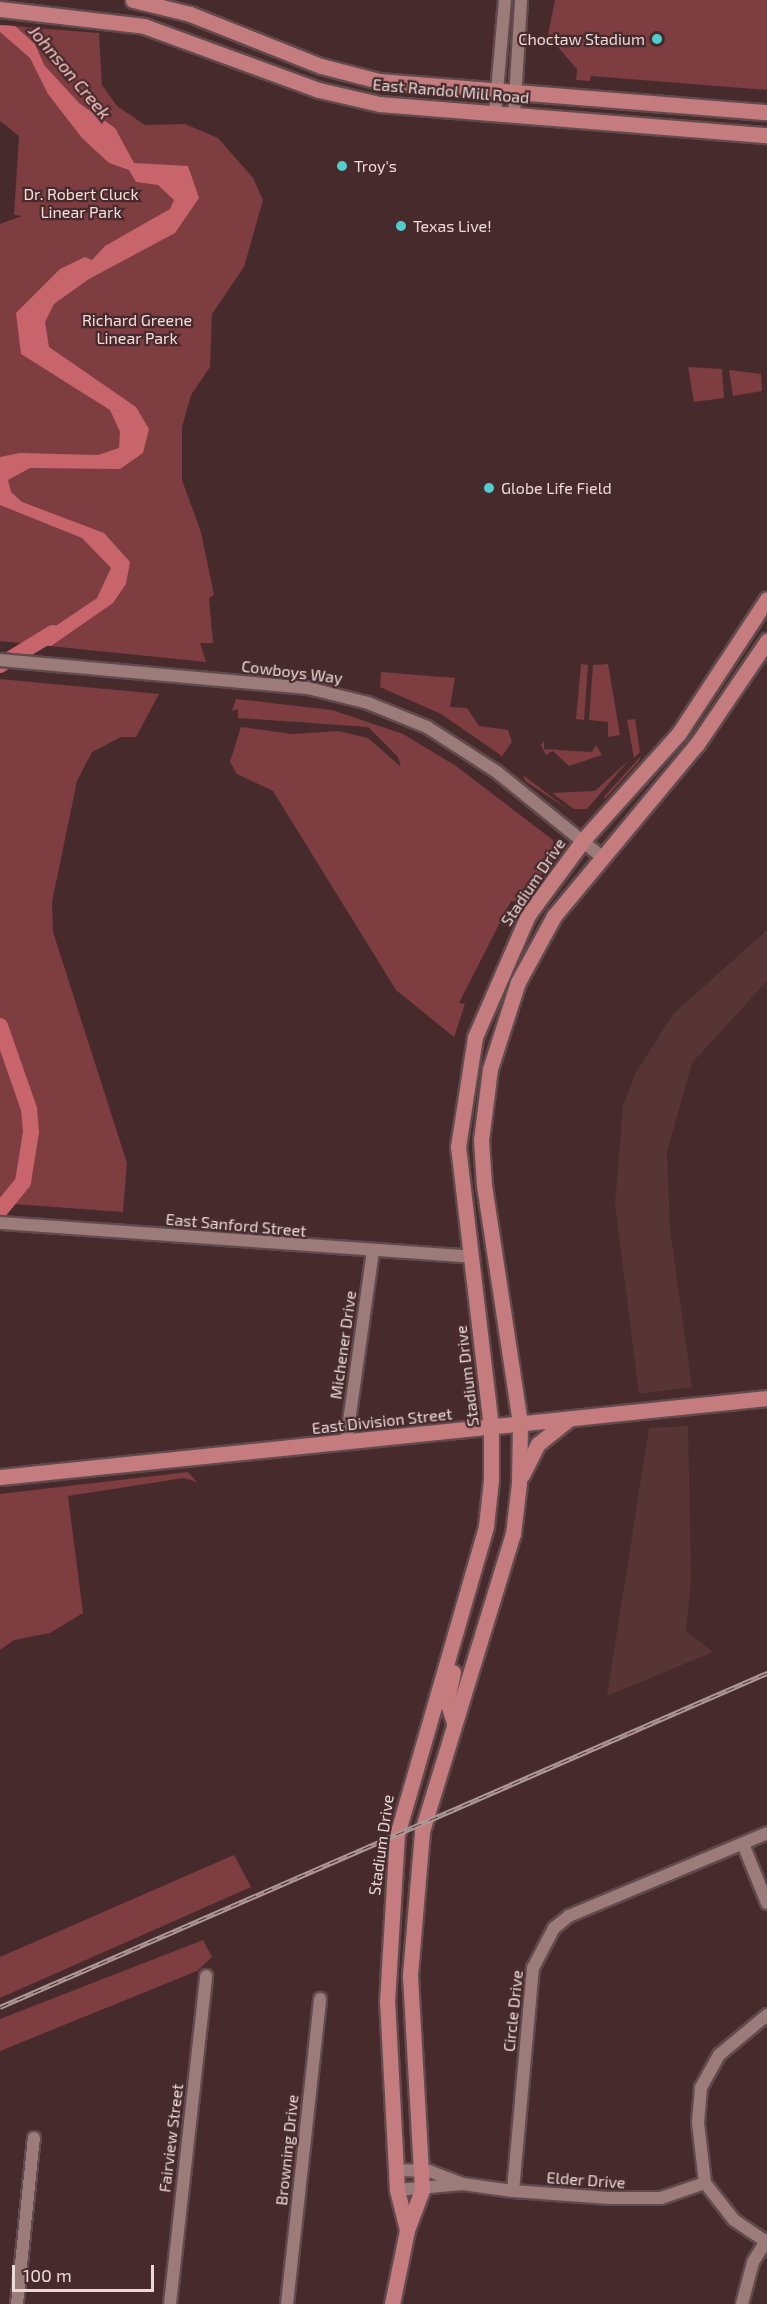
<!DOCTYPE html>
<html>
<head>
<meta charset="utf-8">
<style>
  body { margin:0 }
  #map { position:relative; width:767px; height:2304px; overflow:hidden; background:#472b2c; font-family:"Exo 2",sans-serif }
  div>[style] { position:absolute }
  .built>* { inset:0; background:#573436 }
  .green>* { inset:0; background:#7d3d41 }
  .water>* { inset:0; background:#c8646b }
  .river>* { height:16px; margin:-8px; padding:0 8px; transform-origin:8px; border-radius:8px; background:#c8646b }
  .roads { filter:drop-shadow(2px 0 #614a4c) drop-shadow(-2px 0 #614a4c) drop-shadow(0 2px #614a4c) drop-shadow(0 -2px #614a4c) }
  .minor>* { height:12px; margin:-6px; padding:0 6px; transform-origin:6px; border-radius:6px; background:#9c7b7b }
  .major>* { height:15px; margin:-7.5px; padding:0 7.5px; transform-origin:7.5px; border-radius:7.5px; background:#c47c7f }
  .rail>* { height:5px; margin-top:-2.5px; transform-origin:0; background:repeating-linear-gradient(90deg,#472b2c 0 9px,#ad9797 0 18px); box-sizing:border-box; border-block:2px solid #ad9797 }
  .dots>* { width:16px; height:16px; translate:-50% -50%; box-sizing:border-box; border:3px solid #472b2c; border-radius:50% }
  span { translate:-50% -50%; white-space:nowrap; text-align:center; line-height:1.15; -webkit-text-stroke:4.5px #472b2c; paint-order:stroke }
  .poi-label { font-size:16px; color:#ebd9d9 }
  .right { translate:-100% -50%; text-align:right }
  .left { translate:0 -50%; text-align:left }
  .street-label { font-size:16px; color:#ebd9d9 }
  .park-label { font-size:16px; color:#f8dcdc }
  .water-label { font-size:18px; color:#fbc4c5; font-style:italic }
  .scale { position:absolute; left:12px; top:2265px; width:142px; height:27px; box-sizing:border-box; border:3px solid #ebd9d9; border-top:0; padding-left:8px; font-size:18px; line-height:21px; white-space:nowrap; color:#ebd9d9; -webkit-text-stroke:4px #472b2c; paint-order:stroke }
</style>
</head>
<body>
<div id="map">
  <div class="built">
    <div style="clip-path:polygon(767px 930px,767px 981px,692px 1063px,667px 1152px,670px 1230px,692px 1387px,639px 1394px,615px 1204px,623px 1106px,636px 1072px,674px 1013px)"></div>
    <div style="clip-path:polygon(688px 1426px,691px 1580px,686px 1631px,713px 1652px,607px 1696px,649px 1428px)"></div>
  </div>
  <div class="green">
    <div style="clip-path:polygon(555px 0,767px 0,767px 90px,591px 76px,590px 81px,576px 80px,577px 69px,557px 46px,546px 46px)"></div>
    <div style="clip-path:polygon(0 25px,99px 33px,102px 85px,117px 106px,145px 125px,185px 124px,218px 138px,253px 178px,263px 200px,244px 267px,212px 314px,210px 367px,191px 395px,182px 427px,182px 480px,201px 532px,214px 595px,209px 598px,213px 643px,200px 643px,206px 662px,0 641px,0 224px,22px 216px,14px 215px,19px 136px,0 121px)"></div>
    <div style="clip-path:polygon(688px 367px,722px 369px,724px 398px,694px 402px)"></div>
    <div style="clip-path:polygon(729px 370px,761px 374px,762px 391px,733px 396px)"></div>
    <div style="clip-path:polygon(581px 664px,588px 665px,584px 720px,576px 719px)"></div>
    <div style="clip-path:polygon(608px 664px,620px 735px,608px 737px,608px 722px,589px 720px,593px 665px)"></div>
    <div style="clip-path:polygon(381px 672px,455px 678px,450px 707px,467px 708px,479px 726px,508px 730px,512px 742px,502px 756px,441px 714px,380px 687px)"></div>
    <div style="clip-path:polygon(0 679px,159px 694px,136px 737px,121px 737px,92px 752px,77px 781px,52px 902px,53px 932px,127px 1163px,123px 1212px,0 1203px)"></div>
    <div style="clip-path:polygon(236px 699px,332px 710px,403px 734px,456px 766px,553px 840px,555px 856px,521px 902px,511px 901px,459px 1003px,465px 1004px,454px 1037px,396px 990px,273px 791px,237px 774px,230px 762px,241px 727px,292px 734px,338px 731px,368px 738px,401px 767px,398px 757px,368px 727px,238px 718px,238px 709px,232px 711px)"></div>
    <div style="clip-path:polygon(635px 719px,640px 752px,634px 758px,627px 720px)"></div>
    <div style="clip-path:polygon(544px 741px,544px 749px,592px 752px,596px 745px,602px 755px,569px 766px,553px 751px,546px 755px,541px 745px)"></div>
    <div style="clip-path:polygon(641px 756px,639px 761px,605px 799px,604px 797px)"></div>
    <div style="clip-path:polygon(629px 760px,587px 809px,574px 809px,552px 793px,595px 791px)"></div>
    <div style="clip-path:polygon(523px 775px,569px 810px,525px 781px)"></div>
    <div style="clip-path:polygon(188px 1472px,197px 1482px,184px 1478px,68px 1496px,83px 1613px,50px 1633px,14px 1640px,0 1650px,0 1494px)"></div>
    <div style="clip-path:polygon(234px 1855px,251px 1887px,0 1998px,0 1957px)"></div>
    <div style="clip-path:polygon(203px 1940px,212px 1957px,197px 1971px,0 2051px,0 2019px)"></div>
  </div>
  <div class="water">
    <div style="clip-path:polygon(0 25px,15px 26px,35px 44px,44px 65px,80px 104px,115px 128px,134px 163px,188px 166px,199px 198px,175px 233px,89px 279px,54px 304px,45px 322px,49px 347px,136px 407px,149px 429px,143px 453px,120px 469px,30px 468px,8px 480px,11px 492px,22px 502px,104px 533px,130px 562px,126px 584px,113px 603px,51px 646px,29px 644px,97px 598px,111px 568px,82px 538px,0 505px,0 457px,20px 453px,98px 455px,119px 448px,120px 432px,110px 410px,21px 354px,16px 313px,60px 269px,85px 257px,92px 260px,105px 246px,170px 209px,174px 200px,158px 185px,136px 182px,129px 170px,109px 163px,82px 138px,48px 94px,30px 58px,0 32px)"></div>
  </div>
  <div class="river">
    <div style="left:0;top:665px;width:62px;rotate:-31.1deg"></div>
    <div style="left:0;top:1026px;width:88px;rotate:70.7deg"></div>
    <div style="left:29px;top:1109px;width:23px;rotate:85deg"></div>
    <div style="left:31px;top:1132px;width:51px;rotate:99.1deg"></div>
    <div style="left:23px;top:1182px;width:36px;rotate:129deg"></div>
  </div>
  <div class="roads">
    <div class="minor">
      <div style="left:495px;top:114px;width:114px;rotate:-85deg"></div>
      <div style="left:514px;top:115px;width:115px;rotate:-86.5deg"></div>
      <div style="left:0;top:660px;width:309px;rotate:5.2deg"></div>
      <div style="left:308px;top:688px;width:62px;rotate:14deg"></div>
      <div style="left:368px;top:703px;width:64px;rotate:22.1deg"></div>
      <div style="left:427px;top:727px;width:83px;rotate:32.7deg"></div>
      <div style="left:497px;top:772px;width:135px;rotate:39deg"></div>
      <div style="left:0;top:1223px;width:471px;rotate:4.1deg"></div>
      <div style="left:346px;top:1443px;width:193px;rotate:-82deg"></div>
      <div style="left:743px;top:1844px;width:64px;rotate:67.9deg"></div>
      <div style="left:767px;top:2015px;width:62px;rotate:140.2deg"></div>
      <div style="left:719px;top:2055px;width:38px;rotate:119deg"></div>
      <div style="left:701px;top:2088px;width:35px;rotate:95deg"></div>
      <div style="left:698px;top:2123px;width:60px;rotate:83.3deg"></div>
      <div style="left:705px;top:2183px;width:47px;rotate:51.9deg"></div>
      <div style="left:734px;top:2220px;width:40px;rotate:34deg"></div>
      <div style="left:397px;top:2170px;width:32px;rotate:2deg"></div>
      <div style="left:429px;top:2171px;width:36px;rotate:21deg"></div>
      <div style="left:463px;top:2184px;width:50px;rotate:8deg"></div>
      <div style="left:513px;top:2191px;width:96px;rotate:4.2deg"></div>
      <div style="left:609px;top:2198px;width:52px"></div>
      <div style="left:661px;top:2198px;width:46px;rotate:-18.8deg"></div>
      <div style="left:397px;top:2190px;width:66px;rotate:-5.2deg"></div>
      <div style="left:513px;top:2191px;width:224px;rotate:-84.9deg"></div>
      <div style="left:533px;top:1968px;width:45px;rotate:-62.3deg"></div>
      <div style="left:554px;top:1928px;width:19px;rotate:-39deg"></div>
      <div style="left:569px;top:1916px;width:215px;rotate:-22.7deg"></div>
      <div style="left:17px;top:2304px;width:167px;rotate:-84.2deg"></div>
      <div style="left:170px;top:2304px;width:330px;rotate:-83.7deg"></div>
      <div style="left:287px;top:2304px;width:307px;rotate:-83.8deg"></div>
      <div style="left:742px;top:2304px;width:43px;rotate:-75.3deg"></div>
      <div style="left:753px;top:2262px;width:25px;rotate:-58deg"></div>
    </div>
    <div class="major">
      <div style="left:133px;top:0;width:59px;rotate:13.8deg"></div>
      <div style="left:190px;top:14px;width:141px;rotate:21.7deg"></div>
      <div style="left:321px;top:66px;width:60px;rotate:14.5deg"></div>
      <div style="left:379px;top:81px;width:389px;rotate:4.6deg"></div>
      <div style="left:0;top:9px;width:145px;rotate:6.7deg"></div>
      <div style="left:144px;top:26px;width:186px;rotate:20.1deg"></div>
      <div style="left:319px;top:90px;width:62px;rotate:13.1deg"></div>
      <div style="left:379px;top:104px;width:389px;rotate:4.6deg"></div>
      <div style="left:522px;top:1475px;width:35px;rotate:-63deg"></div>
      <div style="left:538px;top:1444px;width:40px;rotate:-39deg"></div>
      <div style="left:0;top:1477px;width:771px;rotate:-5.88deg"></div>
      <div style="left:453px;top:1672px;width:30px;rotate:102deg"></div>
      <div style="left:447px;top:1701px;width:23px;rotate:72deg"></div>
      <div style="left:407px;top:2230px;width:41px;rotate:-104deg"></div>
      <div style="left:397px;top:2190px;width:188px;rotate:-93deg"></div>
      <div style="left:387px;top:2002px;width:167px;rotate:-86.6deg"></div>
      <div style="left:397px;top:1835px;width:322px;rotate:-73.9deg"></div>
      <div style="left:486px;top:1526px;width:46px;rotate:-83.8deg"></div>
      <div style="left:491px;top:1480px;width:53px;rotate:-90deg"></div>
      <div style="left:491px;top:1427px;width:282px;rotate:-96.7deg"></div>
      <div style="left:458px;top:1147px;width:111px;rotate:-81.2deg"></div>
      <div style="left:475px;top:1037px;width:133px;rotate:-66.5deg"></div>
      <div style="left:528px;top:915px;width:94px;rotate:-53.6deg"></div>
      <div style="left:584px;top:839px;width:142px;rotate:-48.1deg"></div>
      <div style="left:679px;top:733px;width:160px;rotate:-56.7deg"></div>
      <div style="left:392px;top:2304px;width:76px;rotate:-78.5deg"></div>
      <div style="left:407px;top:2230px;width:43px;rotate:-69.4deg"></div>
      <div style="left:422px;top:2190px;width:215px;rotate:-93.2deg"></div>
      <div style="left:410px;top:1975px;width:144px;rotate:-85.2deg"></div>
      <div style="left:422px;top:1831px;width:311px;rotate:-73deg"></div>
      <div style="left:513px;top:1534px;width:51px;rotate:-83.3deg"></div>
      <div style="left:519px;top:1483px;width:60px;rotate:-89deg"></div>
      <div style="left:520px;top:1423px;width:241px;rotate:-98.6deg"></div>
      <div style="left:484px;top:1185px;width:45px;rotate:-93.8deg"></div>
      <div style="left:481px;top:1140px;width:72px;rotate:-82.8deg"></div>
      <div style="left:490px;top:1069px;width:91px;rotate:-72.2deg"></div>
      <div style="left:518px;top:982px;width:75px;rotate:-61.4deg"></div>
      <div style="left:554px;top:916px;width:224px;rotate:-50.3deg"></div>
      <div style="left:697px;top:744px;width:125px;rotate:-55.8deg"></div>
    </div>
  </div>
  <div class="rail">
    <div style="left:0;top:2007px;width:837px;rotate:-23.53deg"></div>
  </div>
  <div class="dots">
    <div style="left:657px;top:39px;background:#52cdcf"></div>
    <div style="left:342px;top:166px;background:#52cdcf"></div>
    <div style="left:401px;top:226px;background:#52cdcf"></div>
    <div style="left:489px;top:488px;background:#52cdcf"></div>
  </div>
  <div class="poi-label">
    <span class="right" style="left:645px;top:39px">Choctaw Stadium</span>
    <span class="left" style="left:354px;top:166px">Troy's</span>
    <span class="left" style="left:413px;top:226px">Texas Live!</span>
    <span class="left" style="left:501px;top:488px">Globe Life Field</span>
  </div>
  <div class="street-label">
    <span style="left:451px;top:91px;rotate:5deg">East Randol Mill Road</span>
    <span style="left:292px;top:672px;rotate:7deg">Cowboys Way</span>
    <span style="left:533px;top:882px;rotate:-56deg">Stadium Drive</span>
    <span style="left:236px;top:1225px;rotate:5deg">East Sanford Street</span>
    <span style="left:343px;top:1345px;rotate:-82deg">Michener Drive</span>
    <span style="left:467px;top:1376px;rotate:-97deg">Stadium Drive</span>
    <span style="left:382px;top:1421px;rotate:-6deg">East Division Street</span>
    <span style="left:381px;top:1845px;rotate:-82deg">Stadium Drive</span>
    <span style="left:513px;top:2011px;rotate:-84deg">Circle Drive</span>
    <span style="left:171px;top:2138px;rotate:-83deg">Fairview Street</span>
    <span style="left:287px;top:2150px;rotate:-84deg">Browning Drive</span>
    <span style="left:586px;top:2180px;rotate:4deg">Elder Drive</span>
  </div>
  <div class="park-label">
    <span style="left:81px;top:203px">Dr. Robert Cluck<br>Linear Park</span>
    <span style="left:137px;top:329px">Richard Greene<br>Linear Park</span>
  </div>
  <div class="water-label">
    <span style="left:70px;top:72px;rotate:50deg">Johnson Creek</span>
  </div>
  <div class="scale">100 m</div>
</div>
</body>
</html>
